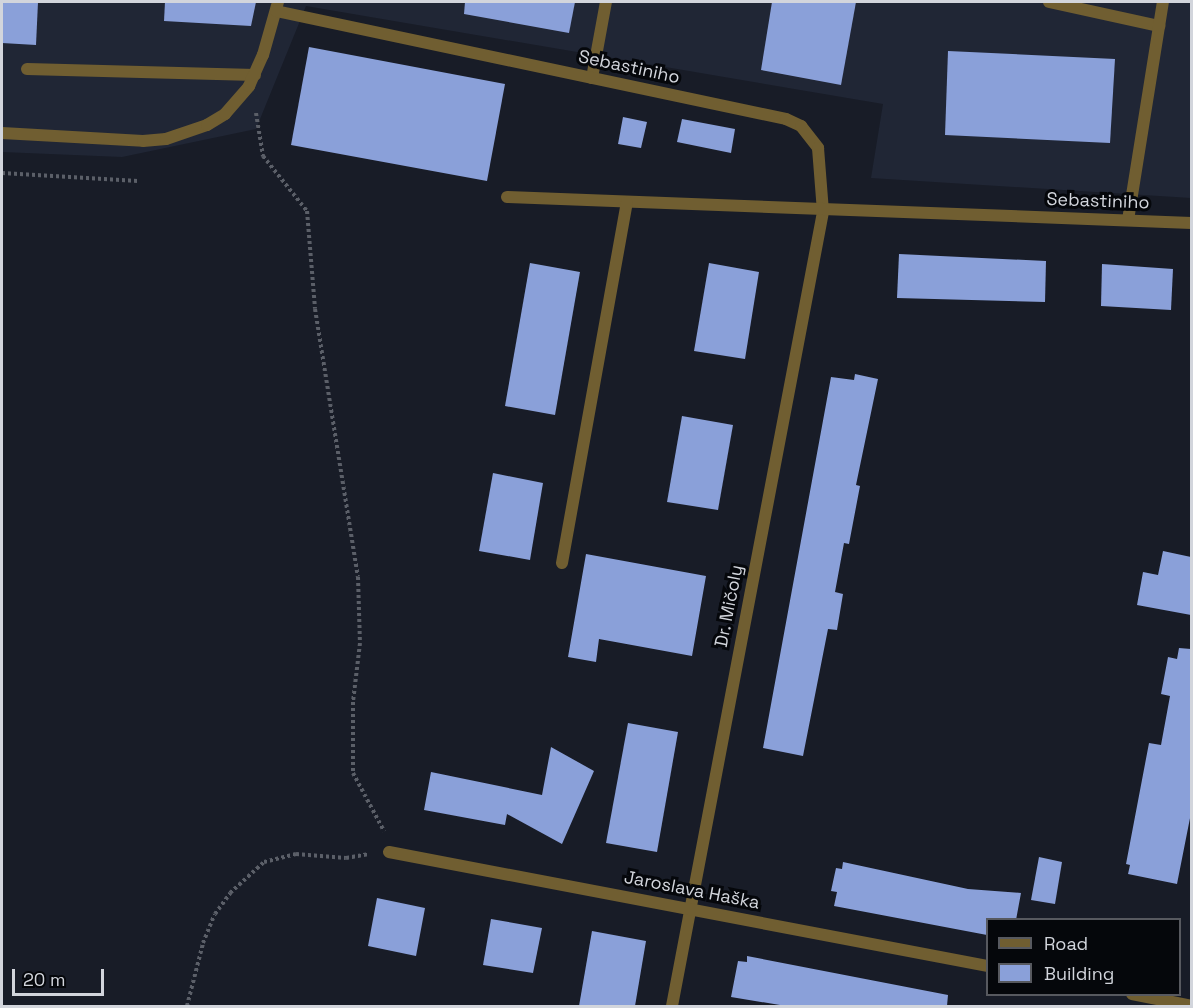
<!DOCTYPE html>
<html>
<head>
<meta charset="utf-8">
<style>
  body { margin:0 }
  #map { position:relative; width:1193px; height:1008px; overflow:hidden; background:#181c27; font-family:"Space Grotesk",sans-serif }
  div>[style] { position:absolute }
  .built>* { inset:0; background:#202635 }
  .building>* { inset:0; background:#8aa0d9 }
  .path>* { height:4px; margin-top:-2px; transform-origin:0; background:repeating-linear-gradient(90deg,#5b5f68 0 3px,transparent 0 6px) }
  .lane>* { height:12px; margin:-6px; padding:0 6px; transform-origin:6px; border-radius:6px; background:#705e31 }
  .street>* { height:12px; margin:-6px; padding:0 6px; transform-origin:6px; border-radius:6px; background:#705e31 }
  span { translate:-50% -50%; white-space:nowrap; text-align:center; line-height:1.15; -webkit-text-stroke:6px #05070b; paint-order:stroke }
  .street-label { font-size:18px; color:#d2d5dc }
  .frame { position:absolute; inset:0; border:3px solid #d2d5dc; pointer-events:none }
  .legend { position:absolute; left:986px; top:918px; width:195px; height:78px; box-sizing:border-box; background:#05070b; border:2px solid #57595f; margin:0; padding:8px 10px; list-style:none; font-size:18px; color:#d2d5dc }
  .legend li { display:flex; align-items:center; gap:12px; height:30px }
  .legend b { width:30px; border:2px solid #57595f }
  .scale { position:absolute; left:12px; top:969px; width:92px; height:27px; box-sizing:border-box; border:3px solid #d2d5dc; border-top:0; padding-left:8px; font-size:18px; line-height:21px; white-space:nowrap; color:#d2d5dc; -webkit-text-stroke:4px #05070b; paint-order:stroke }
</style>
</head>
<body>
<div id="map">
  <div class="built">
    <div style="clip-path:polygon(2px 2px,1191px 2px,1191px 198px,871px 178px,883px 104px,306px 6px,256px 129px,122px 157px,2px 152px)"></div>
  </div>
  <div class="building">
    <div style="clip-path:polygon(2px 2px,38px 2px,36px 45px,2px 43px)"></div>
    <div style="clip-path:polygon(165px 2px,256px 2px,251px 26px,164px 21px)"></div>
    <div style="clip-path:polygon(465px 2px,575px 2px,569px 33px,464px 14px)"></div>
    <div style="clip-path:polygon(772px 2px,856px 2px,841px 85px,761px 70px)"></div>
    <div style="clip-path:polygon(309px 47px,505px 84px,487px 181px,291px 145px)"></div>
    <div style="clip-path:polygon(948px 51px,1115px 59px,1110px 143px,945px 135px)"></div>
    <div style="clip-path:polygon(623px 117px,647px 122px,641px 148px,618px 144px)"></div>
    <div style="clip-path:polygon(682px 119px,735px 129px,731px 153px,677px 142px)"></div>
    <div style="clip-path:polygon(899px 254px,1046px 261px,1045px 302px,897px 298px)"></div>
    <div style="clip-path:polygon(530px 263px,580px 272px,555px 415px,505px 406px)"></div>
    <div style="clip-path:polygon(709px 263px,759px 272px,745px 359px,694px 351px)"></div>
    <div style="clip-path:polygon(1102px 264px,1173px 269px,1171px 310px,1101px 306px)"></div>
    <div style="clip-path:polygon(855px 374px,878px 379px,856px 485px,860px 486px,849px 544px,844px 543px,835px 592px,843px 594px,837px 630px,828px 629px,803px 756px,763px 748px,831px 377px,854px 380px)"></div>
    <div style="clip-path:polygon(682px 416px,733px 425px,718px 510px,667px 502px)"></div>
    <div style="clip-path:polygon(493px 473px,543px 483px,530px 560px,479px 551px)"></div>
    <div style="clip-path:polygon(1163px 551px,1191px 557px,1191px 615px,1137px 605px,1143px 572px,1158px 575px)"></div>
    <div style="clip-path:polygon(586px 554px,706px 576px,692px 656px,599px 639px,596px 662px,568px 657px)"></div>
    <div style="clip-path:polygon(1179px 648px,1191px 649px,1191px 813px,1177px 884px,1128px 874px,1130px 865px,1126px 864px,1149px 743px,1161px 745px,1170px 696px,1161px 694px,1168px 657px,1177px 659px)"></div>
    <div style="clip-path:polygon(628px 723px,678px 732px,657px 852px,606px 843px)"></div>
    <div style="clip-path:polygon(551px 747px,594px 771px,562px 844px,507px 814px,505px 825px,424px 810px,431px 772px,542px 795px)"></div>
    <div style="clip-path:polygon(1039px 857px,1062px 862px,1055px 904px,1031px 900px)"></div>
    <div style="clip-path:polygon(843px 862px,968px 889px,1021px 893px,1016px 920px,987px 920px,987px 935px,834px 906px,837px 892px,831px 891px,836px 868px,842px 869px)"></div>
    <div style="clip-path:polygon(377px 898px,425px 908px,416px 956px,368px 946px)"></div>
    <div style="clip-path:polygon(491px 919px,542px 928px,533px 973px,483px 965px)"></div>
    <div style="clip-path:polygon(592px 931px,646px 941px,635px 1006px,579px 1006px)"></div>
    <div style="clip-path:polygon(747px 956px,948px 995px,947px 1006px,786px 1006px,731px 997px,738px 961px,747px 962px)"></div>
  </div>
  <div class="path">
    <div style="left:256px;top:113px;width:44px;rotate:80.8deg"></div>
    <div style="left:263px;top:156px;width:70px;rotate:51.3deg"></div>
    <div style="left:307px;top:211px;width:98px;rotate:85.3deg"></div>
    <div style="left:315px;top:309px;width:271px;rotate:80.9deg"></div>
    <div style="left:358px;top:577px;width:66px;rotate:88.3deg"></div>
    <div style="left:360px;top:643px;width:59px;rotate:96.8deg"></div>
    <div style="left:353px;top:702px;width:71px;rotate:90deg"></div>
    <div style="left:353px;top:773px;width:66px;rotate:61.9deg"></div>
    <div style="left:2px;top:173px;width:136px;rotate:3.4deg"></div>
    <div style="left:187px;top:1006px;width:65px;rotate:-75.7deg"></div>
    <div style="left:203px;top:943px;width:31px;rotate:-68deg"></div>
    <div style="left:215px;top:914px;width:26px;rotate:-54deg"></div>
    <div style="left:230px;top:893px;width:46px;rotate:-42.4deg"></div>
    <div style="left:264px;top:862px;width:33px;rotate:-14deg"></div>
    <div style="left:296px;top:854px;width:50px;rotate:4.6deg"></div>
    <div style="left:346px;top:858px;width:22px;rotate:-10deg"></div>
  </div>
  <div class="lane">
    <div style="left:1049px;top:2px;width:113px;rotate:12.3deg"></div>
    <div style="left:27px;top:69px;width:228px;rotate:1.5deg"></div>
    <div style="left:592px;top:78px;width:77px;rotate:-79.6deg"></div>
    <div style="left:2px;top:133px;width:141px;rotate:3.2deg"></div>
    <div style="left:143px;top:141px;width:23px;rotate:-5deg"></div>
    <div style="left:166px;top:139px;width:43px;rotate:-18.9deg"></div>
    <div style="left:207px;top:125px;width:21px;rotate:-31deg"></div>
    <div style="left:225px;top:114px;width:37px;rotate:-49deg"></div>
    <div style="left:249px;top:86px;width:34px;rotate:-66deg"></div>
    <div style="left:263px;top:55px;width:55px;rotate:-74.2deg"></div>
    <div style="left:1128px;top:220px;width:221px;rotate:-80.9deg"></div>
  </div>
  <div class="street">
    <div style="left:276px;top:11px;width:521px;rotate:11.96deg"></div>
    <div style="left:786px;top:119px;width:17px;rotate:25deg"></div>
    <div style="left:801px;top:126px;width:28px;rotate:52deg"></div>
    <div style="left:818px;top:148px;width:64px;rotate:85.5deg"></div>
    <div style="left:823px;top:212px;width:808px;rotate:100.77deg"></div>
    <div style="left:507px;top:197px;width:685px;rotate:2.17deg"></div>
    <div style="left:562px;top:563px;width:366px;rotate:-79.8deg"></div>
    <div style="left:389px;top:852px;width:610px;rotate:10.78deg"></div>
    <div style="left:1132px;top:994px;width:61px;rotate:11.3deg"></div>
  </div>
  <div class="street-label">
    <span style="left:629px;top:67px;rotate:12deg">Sebastiniho</span>
    <span style="left:1098px;top:201px;rotate:2deg">Sebastiniho</span>
    <span style="left:729px;top:606px;rotate:-79deg">Dr. Mičoly</span>
    <span style="left:692px;top:890px;rotate:11deg">Jaroslava Haška</span>
  </div>
  <div class="frame"></div>
  <ul class="legend">
  <li><b style="height:8px;background:#705e31"></b>Road</li>
  <li><b style="height:16px;background:#8aa0d9"></b>Building</li>
  </ul>
  <div class="scale">20 m</div>
</div>
</body>
</html>
